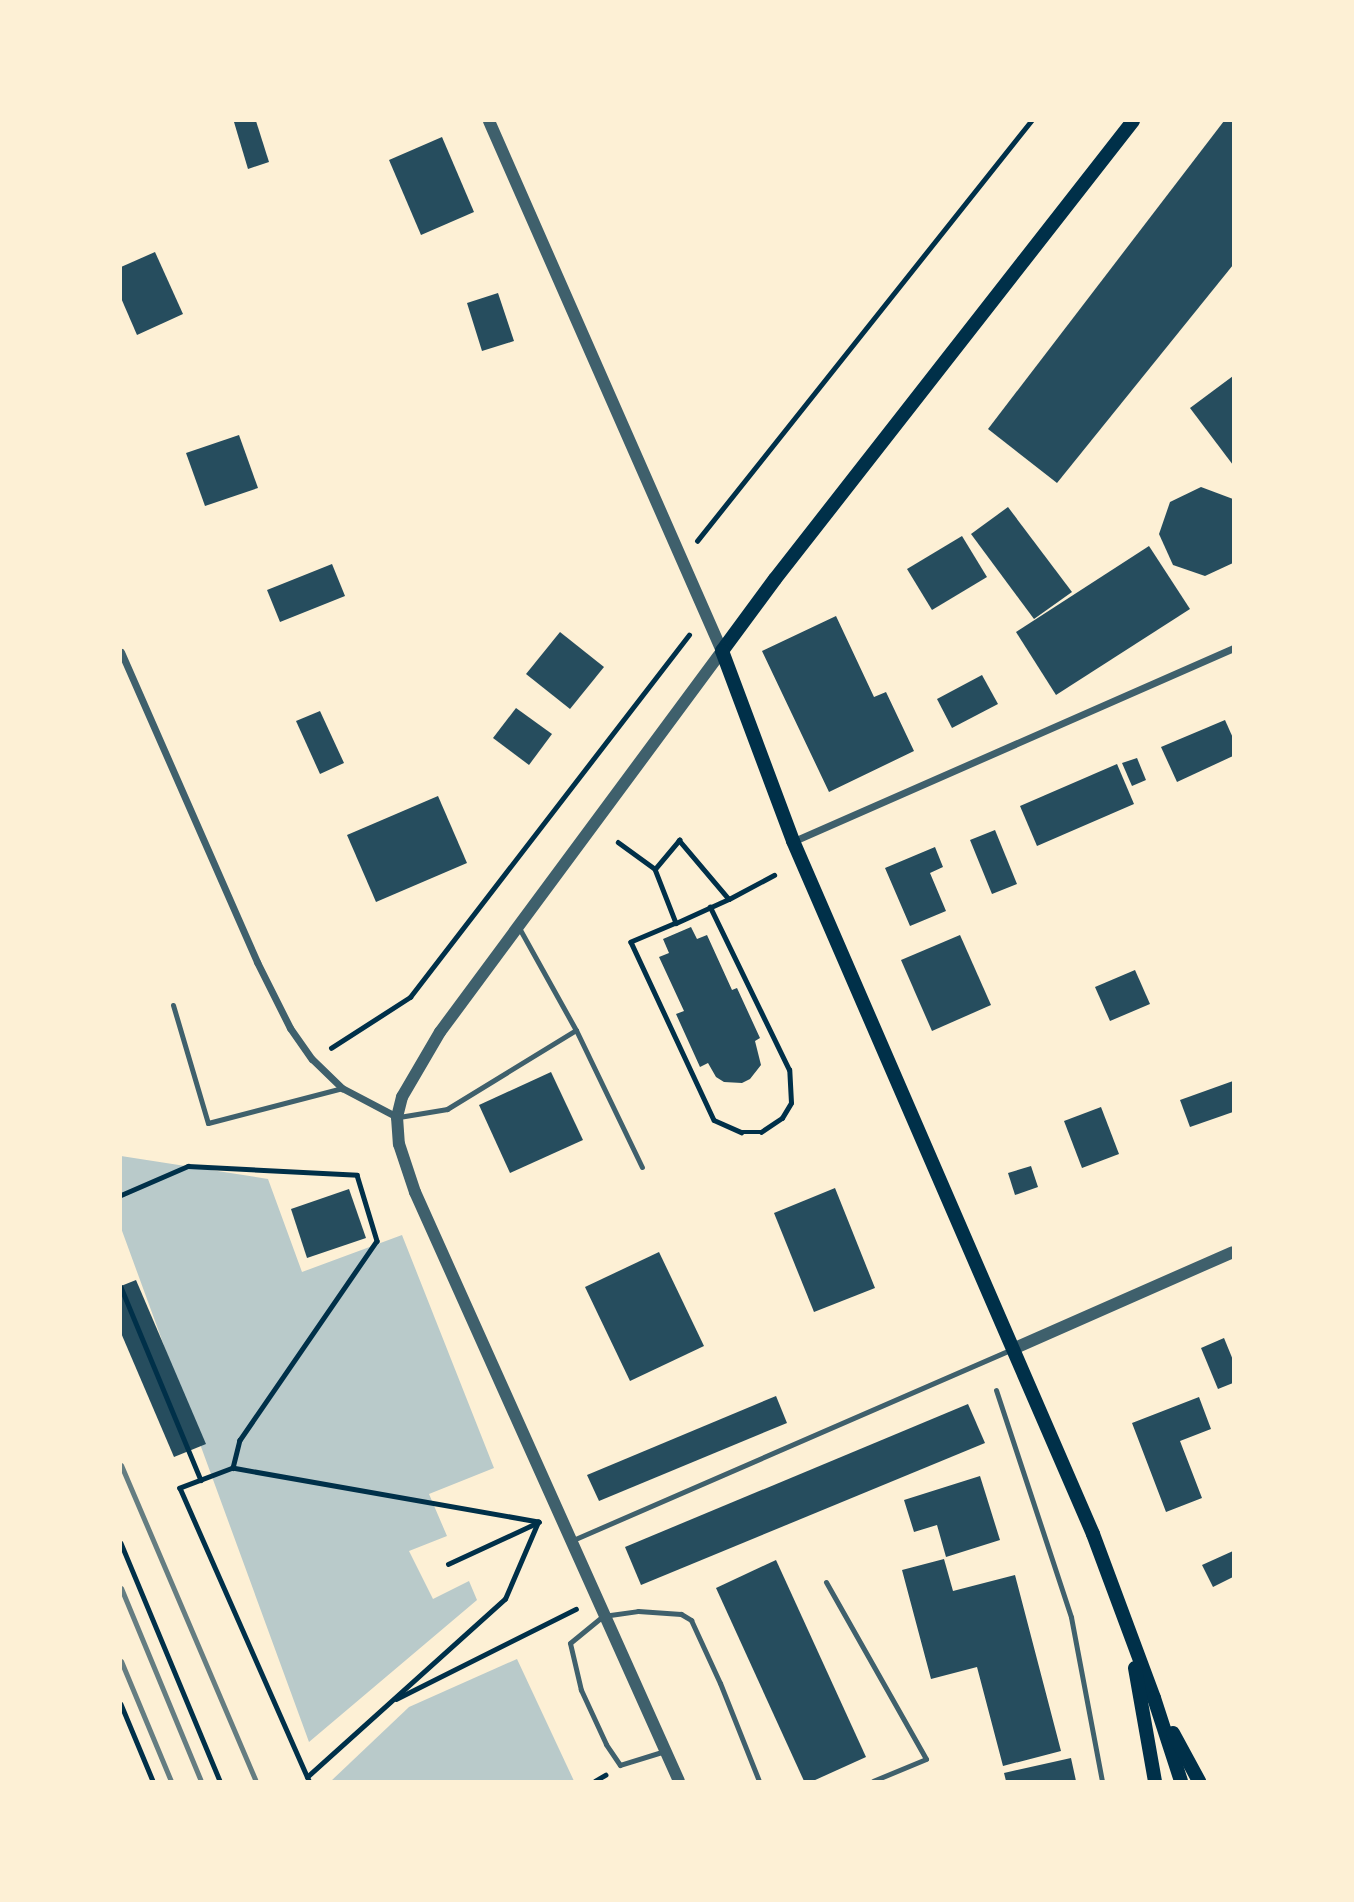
<!DOCTYPE html>
<html>
<head>
<meta charset="utf-8">
<style>
  body { margin:0 }
  #map { position:relative; width:1354px; height:1902px; overflow:hidden; background:#fdf0d5; font-family:"IBM Plex Serif",serif }
  div>[style] { position:absolute }
  .green>* { inset:0; background:#b9caca }
  .building>* { inset:0; background:#264d5e }
  .path>* { height:4.5px; margin:-2.25px; padding:0 2.25px; transform-origin:2.25px; border-radius:2.25px; background:#003049 }
  .service>* { height:5px; margin:-2.5px; padding:0 2.5px; transform-origin:2.5px; border-radius:2.5px; background:#3f606c }
  .minor>* { height:7px; margin:-3.5px; padding:0 3.5px; transform-origin:3.5px; border-radius:3.5px; background:#3f606c }
  .tertiary>* { height:12px; margin:-6px; padding:0 6px; transform-origin:6px; border-radius:6px; background:#3f606c }
  .secondary>* { height:14px; margin:-7px; padding:0 7px; transform-origin:7px; border-radius:7px; background:#003049 }
  .rail>* { height:5px; margin:-2.5px; padding:0 2.5px; transform-origin:2.5px; border-radius:2.5px; background:#657d81 }
  span { translate:-50% -50%; white-space:nowrap; text-align:center; line-height:1.15; -webkit-text-stroke:7px #fdf0d5; paint-order:stroke }
  .frame { position:absolute; inset:0; border:122px solid #fdf0d5; pointer-events:none }
</style>
</head>
<body>
<div id="map">
  <div class="green">
    <div style="clip-path:polygon(121px 1156px,268px 1179px,302px 1272px,402px 1235px,494px 1468px,429px 1494px,447px 1536px,409px 1551px,433px 1599px,469px 1581px,477px 1600px,309px 1742px,121px 1228px)"></div>
    <div style="clip-path:polygon(517px 1659px,574px 1781px,331px 1781px,409px 1707px)"></div>
  </div>
  <div class="building">
    <div style="clip-path:polygon(239px 121px,256px 121px,269px 162px,248px 169px,234px 122px)"></div>
    <div style="clip-path:polygon(1224px 121px,1233px 121px,1233px 265px,1057px 483px,988px 429px)"></div>
    <div style="clip-path:polygon(442px 137px,474px 212px,421px 235px,389px 160px)"></div>
    <div style="clip-path:polygon(155px 252px,183px 314px,137px 335px,121px 298px,121px 267px)"></div>
    <div style="clip-path:polygon(498px 293px,514px 341px,482px 351px,467px 303px)"></div>
    <div style="clip-path:polygon(1233px 376px,1233px 465px,1190px 408px)"></div>
    <div style="clip-path:polygon(239px 435px,258px 488px,205px 506px,186px 453px)"></div>
    <div style="clip-path:polygon(1201px 487px,1233px 499px,1233px 563px,1205px 576px,1173px 565px,1159px 534px,1170px 502px)"></div>
    <div style="clip-path:polygon(1008px 507px,1072px 592px,1034px 619px,971px 534px)"></div>
    <div style="clip-path:polygon(962px 536px,987px 577px,932px 610px,907px 569px)"></div>
    <div style="clip-path:polygon(1149px 546px,1190px 609px,1056px 695px,1016px 632px)"></div>
    <div style="clip-path:polygon(332px 564px,345px 596px,280px 622px,267px 590px)"></div>
    <div style="clip-path:polygon(836px 616px,874px 697px,886px 692px,914px 751px,829px 792px,762px 651px)"></div>
    <div style="clip-path:polygon(560px 632px,604px 667px,570px 709px,526px 674px)"></div>
    <div style="clip-path:polygon(982px 675px,998px 704px,952px 728px,937px 699px)"></div>
    <div style="clip-path:polygon(516px 708px,552px 734px,529px 765px,493px 738px)"></div>
    <div style="clip-path:polygon(320px 711px,344px 763px,320px 774px,296px 721px)"></div>
    <div style="clip-path:polygon(1225px 720px,1233px 738px,1233px 756px,1177px 782px,1161px 747px)"></div>
    <div style="clip-path:polygon(1137px 758px,1146px 780px,1132px 786px,1122px 763px)"></div>
    <div style="clip-path:polygon(1117px 764px,1134px 804px,1037px 846px,1020px 806px)"></div>
    <div style="clip-path:polygon(438px 796px,467px 863px,376px 902px,347px 835px)"></div>
    <div style="clip-path:polygon(995px 830px,1017px 884px,992px 894px,970px 840px)"></div>
    <div style="clip-path:polygon(935px 847px,943px 867px,930px 873px,946px 911px,910px 926px,885px 868px)"></div>
    <div style="clip-path:polygon(691px 927px,697px 939px,707px 935px,732px 990px,737px 988px,760px 1038px,755px 1041px,761px 1065px,750px 1079px,742px 1083px,724px 1082px,716px 1077px,708px 1063px,700px 1067px,676px 1014px,684px 1011px,659px 957px,669px 953px,663px 939px)"></div>
    <div style="clip-path:polygon(960px 935px,991px 1005px,932px 1031px,901px 960px)"></div>
    <div style="clip-path:polygon(1135px 970px,1150px 1004px,1110px 1021px,1095px 987px)"></div>
    <div style="clip-path:polygon(551px 1072px,583px 1140px,510px 1173px,479px 1105px)"></div>
    <div style="clip-path:polygon(1233px 1081px,1233px 1112px,1190px 1127px,1180px 1100px)"></div>
    <div style="clip-path:polygon(1101px 1107px,1119px 1154px,1082px 1168px,1064px 1121px)"></div>
    <div style="clip-path:polygon(1031px 1166px,1038px 1187px,1015px 1195px,1008px 1173px)"></div>
    <div style="clip-path:polygon(835px 1188px,875px 1288px,814px 1312px,774px 1213px)"></div>
    <div style="clip-path:polygon(349px 1189px,366px 1238px,307px 1258px,291px 1209px)"></div>
    <div style="clip-path:polygon(659px 1252px,704px 1346px,630px 1381px,585px 1287px)"></div>
    <div style="clip-path:polygon(136px 1280px,206px 1444px,174px 1457px,121px 1333px,121px 1286px)"></div>
    <div style="clip-path:polygon(1224px 1338px,1233px 1360px,1233px 1383px,1218px 1389px,1201px 1348px)"></div>
    <div style="clip-path:polygon(776px 1396px,787px 1423px,599px 1501px,587px 1475px)"></div>
    <div style="clip-path:polygon(1199px 1397px,1211px 1429px,1180px 1441px,1202px 1498px,1166px 1512px,1132px 1423px)"></div>
    <div style="clip-path:polygon(968px 1404px,985px 1443px,641px 1585px,625px 1547px)"></div>
    <div style="clip-path:polygon(980px 1476px,1000px 1540px,946px 1557px,937px 1525px,914px 1532px,904px 1500px)"></div>
    <div style="clip-path:polygon(1233px 1551px,1233px 1577px,1213px 1587px,1202px 1565px)"></div>
    <div style="clip-path:polygon(944px 1559px,953px 1591px,1015px 1575px,1061px 1751px,1003px 1766px,977px 1667px,931px 1679px,902px 1570px)"></div>
    <div style="clip-path:polygon(776px 1560px,866px 1757px,813px 1781px,804px 1781px,716px 1588px)"></div>
    <div style="clip-path:polygon(1071px 1758px,1076px 1781px,1006px 1781px,1004px 1773px)"></div>
  </div>
  <div class="path">
    <div style="left:697px;top:541px;width:537px;rotate:-51.51deg"></div>
    <div style="left:618px;top:842px;width:46px;rotate:36.1deg"></div>
    <div style="left:655px;top:869px;width:38px;rotate:-50deg"></div>
    <div style="left:679px;top:840px;width:77px;rotate:49.7deg"></div>
    <div style="left:729px;top:899px;width:51px;rotate:-28.1deg"></div>
    <div style="left:655px;top:869px;width:58px;rotate:68.7deg"></div>
    <div style="left:676px;top:923px;width:58px;rotate:-24.4deg"></div>
    <div style="left:676px;top:923px;width:49px;rotate:157.1deg"></div>
    <div style="left:631px;top:942px;width:196px;rotate:65deg"></div>
    <div style="left:714px;top:1120px;width:30px;rotate:24deg"></div>
    <div style="left:741px;top:1132px;width:20px"></div>
    <div style="left:761px;top:1132px;width:25px;rotate:-34deg"></div>
    <div style="left:782px;top:1118px;width:17px;rotate:-59deg"></div>
    <div style="left:791px;top:1103px;width:33px;rotate:-93deg"></div>
    <div style="left:789px;top:1070px;width:181px;rotate:-115.9deg"></div>
    <div style="left:331px;top:1048px;width:94px;rotate:-32.8deg"></div>
    <div style="left:410px;top:997px;width:457px;rotate:-52.4deg"></div>
    <div style="left:121px;top:1195px;width:73px;rotate:-23.4deg"></div>
    <div style="left:188px;top:1166px;width:169px;rotate:3deg"></div>
    <div style="left:357px;top:1175px;width:69px;rotate:73.1deg"></div>
    <div style="left:377px;top:1241px;width:242px;rotate:124.5deg"></div>
    <div style="left:240px;top:1440px;width:29px;rotate:104deg"></div>
    <div style="left:121px;top:1287px;width:209px;rotate:67.5deg"></div>
    <div style="left:121px;top:1543px;width:258px;rotate:67.4deg"></div>
    <div style="left:448px;top:1564px;width:100px;rotate:-24.8deg"></div>
    <div style="left:396px;top:1699px;width:201px;rotate:-26.6deg"></div>
    <div style="left:121px;top:1704px;width:83px;rotate:67.4deg"></div>
    <div style="left:307px;top:1777px;width:266px;rotate:-42deg"></div>
    <div style="left:505px;top:1599px;width:84px;rotate:-66.8deg"></div>
    <div style="left:538px;top:1522px;width:310px;rotate:-170deg"></div>
    <div style="left:233px;top:1468px;width:57px;rotate:159.3deg"></div>
    <div style="left:180px;top:1488px;width:320px;rotate:66.2deg"></div>
    <div style="left:595px;top:1781px;width:12px;rotate:-31deg"></div>
  </div>
  <div class="service">
    <div style="left:518px;top:926px;width:119px;rotate:60.9deg"></div>
    <div style="left:576px;top:1030px;width:152px;rotate:64.3deg"></div>
    <div style="left:173px;top:1005px;width:123px;rotate:73.5deg"></div>
    <div style="left:208px;top:1123px;width:138px;rotate:-14.6deg"></div>
    <div style="left:399px;top:1117px;width:49px;rotate:-9.5deg"></div>
    <div style="left:447px;top:1109px;width:151px;rotate:-31.5deg"></div>
    <div style="left:996px;top:1390px;width:239px;rotate:71.7deg"></div>
    <div style="left:1071px;top:1617px;width:167px;rotate:79.3deg"></div>
    <div style="left:573px;top:1540px;width:480px;rotate:-23.5deg"></div>
    <div style="left:826px;top:1582px;width:203px;rotate:60.5deg"></div>
    <div style="left:926px;top:1759px;width:57px;rotate:157.5deg"></div>
    <div style="left:665px;top:1751px;width:47px;rotate:162.7deg"></div>
    <div style="left:620px;top:1765px;width:25px;rotate:-124deg"></div>
    <div style="left:606px;top:1744px;width:60px;rotate:-114.8deg"></div>
    <div style="left:581px;top:1690px;width:48px;rotate:-103.2deg"></div>
    <div style="left:570px;top:1643px;width:43px;rotate:-39.3deg"></div>
    <div style="left:603px;top:1616px;width:35px;rotate:-8deg"></div>
    <div style="left:638px;top:1611px;width:43px;rotate:4deg"></div>
    <div style="left:681px;top:1614px;width:12px;rotate:31deg"></div>
    <div style="left:691px;top:1620px;width:69px;rotate:65.3deg"></div>
    <div style="left:720px;top:1683px;width:105px;rotate:68.3deg"></div>
  </div>
  <div class="minor">
    <div style="left:121px;top:652px;width:339px;rotate:66.3deg"></div>
    <div style="left:257px;top:962px;width:74px;rotate:63.4deg"></div>
    <div style="left:290px;top:1028px;width:38px;rotate:55deg"></div>
    <div style="left:312px;top:1059px;width:42px;rotate:44deg"></div>
    <div style="left:342px;top:1088px;width:62px;rotate:27.8deg"></div>
    <div style="left:794px;top:841px;width:480px;rotate:-23.7deg"></div>
  </div>
  <div class="tertiary">
    <div style="left:489px;top:121px;width:579px;rotate:66.27deg"></div>
    <div style="left:722px;top:651px;width:474px;rotate:126.5deg"></div>
    <div style="left:440px;top:1032px;width:75px;rotate:120.3deg"></div>
    <div style="left:402px;top:1097px;width:21px;rotate:104deg"></div>
    <div style="left:397px;top:1117px;width:27px;rotate:86deg"></div>
    <div style="left:399px;top:1144px;width:51px;rotate:71.6deg"></div>
    <div style="left:415px;top:1192px;width:645px;rotate:65.86deg"></div>
    <div style="left:1013px;top:1349px;width:240px;rotate:-23.8deg"></div>
  </div>
  <div class="secondary">
    <div style="left:1133px;top:121px;width:581px;rotate:128.01deg"></div>
    <div style="left:775px;top:579px;width:89px;rotate:126.4deg"></div>
    <div style="left:722px;top:651px;width:203px;rotate:69.5deg"></div>
    <div style="left:793px;top:841px;width:755px;rotate:66.59deg"></div>
    <div style="left:1093px;top:1534px;width:175px;rotate:69.6deg"></div>
    <div style="left:1154px;top:1698px;width:87px;rotate:72deg"></div>
    <div style="left:1135px;top:1668px;width:115px;rotate:80deg"></div>
    <div style="left:1173px;top:1733px;width:55px;rotate:61.6deg"></div>
  </div>
  <div class="rail">
    <div style="left:121px;top:1465px;width:344px;rotate:66.9deg"></div>
    <div style="left:121px;top:1588px;width:209px;rotate:67.5deg"></div>
    <div style="left:121px;top:1661px;width:130px;rotate:67.4deg"></div>
  </div>
  <div class="frame"></div>
</div>
</body>
</html>
